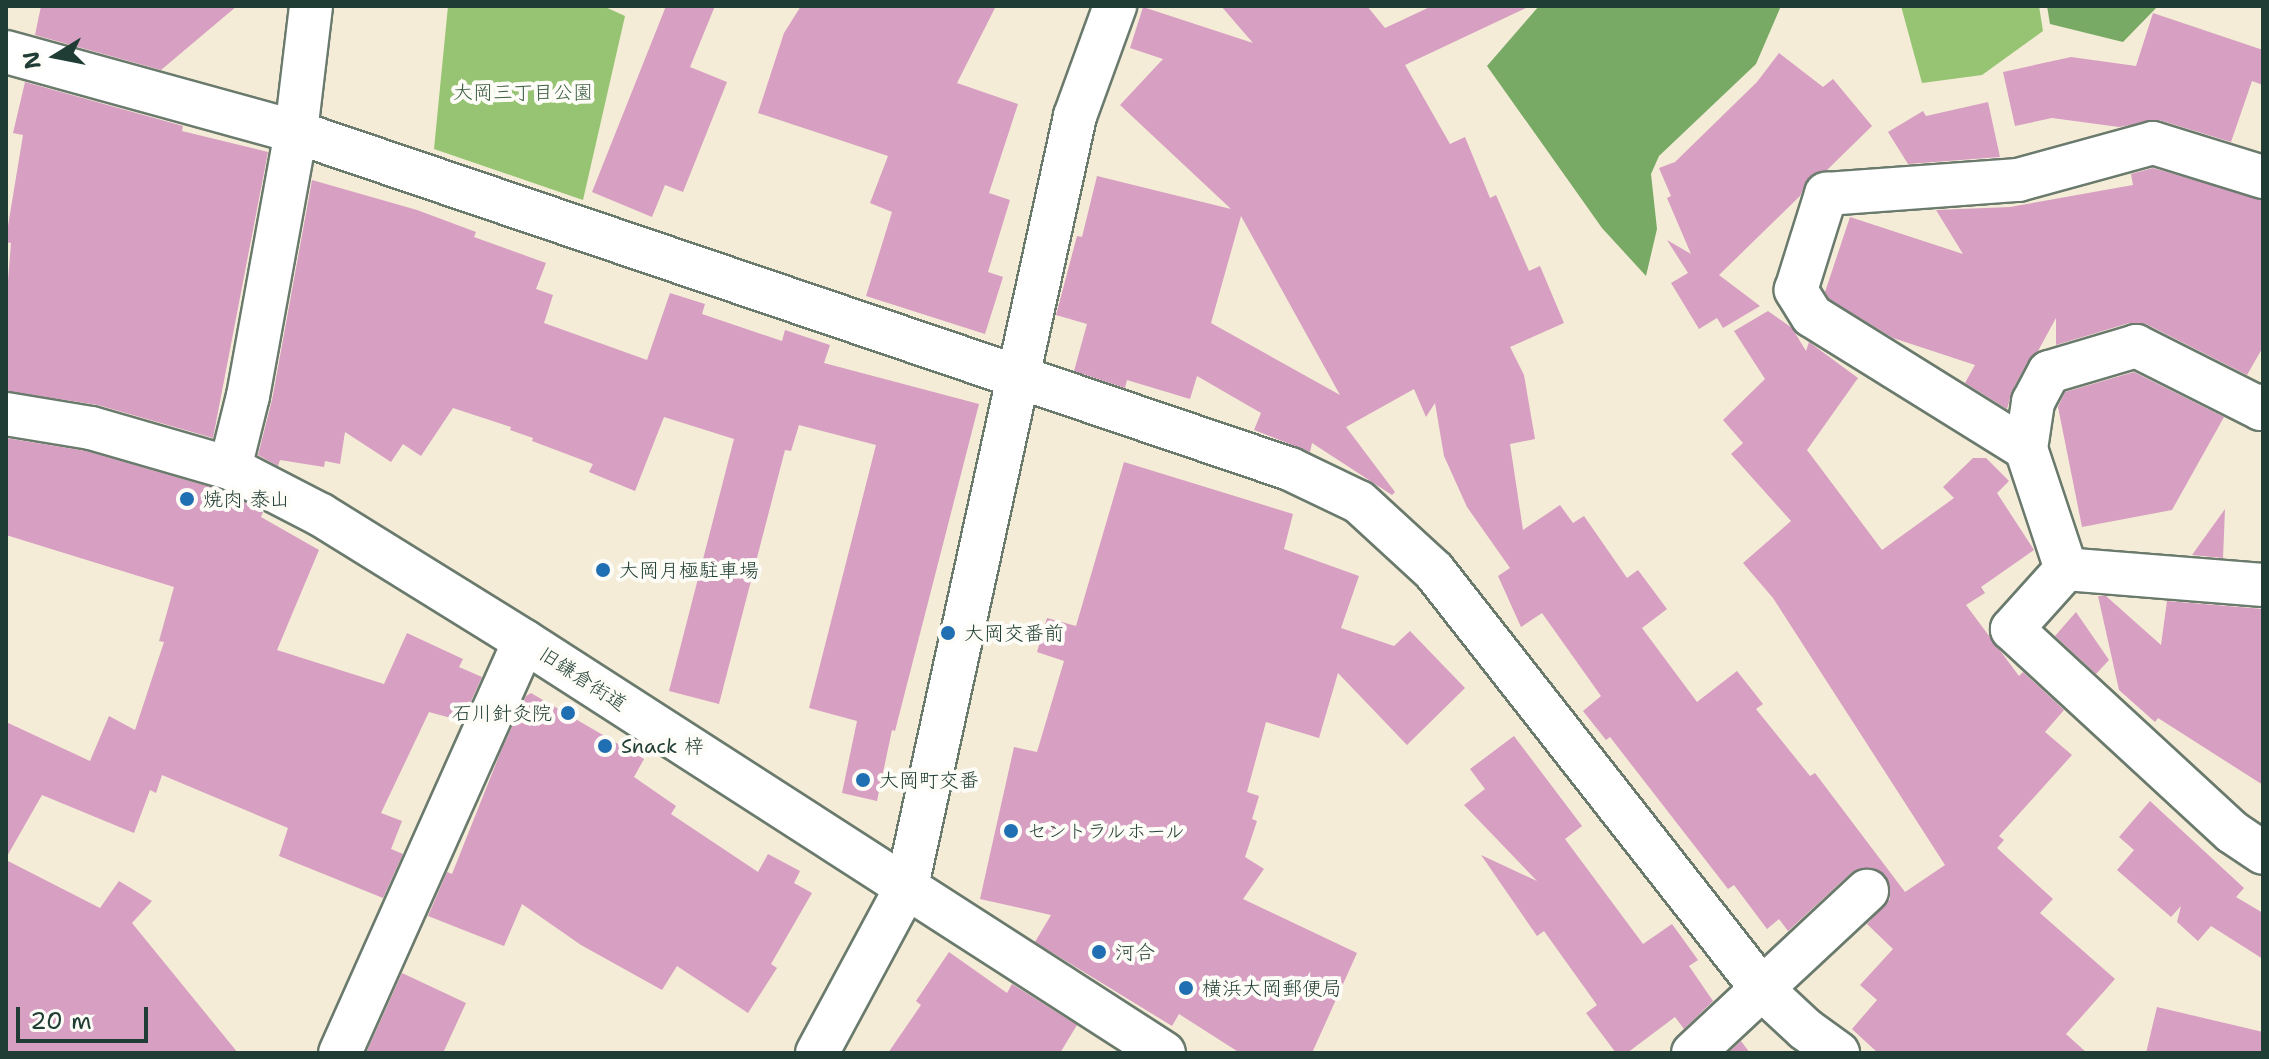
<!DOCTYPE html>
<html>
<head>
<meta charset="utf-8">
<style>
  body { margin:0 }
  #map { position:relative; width:2269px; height:1059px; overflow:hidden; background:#f4ecd7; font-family:"Shantell Sans","Klee One",sans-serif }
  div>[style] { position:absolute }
  .green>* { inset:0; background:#96c473 }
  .forest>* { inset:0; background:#78aa65 }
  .building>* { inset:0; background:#d79fc2 }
  .roads { filter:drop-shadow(2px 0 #6a7a6d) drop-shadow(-2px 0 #6a7a6d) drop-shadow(0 2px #6a7a6d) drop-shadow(0 -2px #6a7a6d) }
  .minor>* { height:42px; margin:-21px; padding:0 21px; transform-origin:21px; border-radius:21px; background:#fff }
  .dots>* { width:22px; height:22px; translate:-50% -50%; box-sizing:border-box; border:4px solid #fdfcf7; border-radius:50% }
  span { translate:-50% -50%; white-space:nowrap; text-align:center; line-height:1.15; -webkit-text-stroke:8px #fdfcf7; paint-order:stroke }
  .park-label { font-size:20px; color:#3d5f44 }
  .poi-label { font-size:20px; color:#1f3d34 }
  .left { translate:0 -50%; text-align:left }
  .right { translate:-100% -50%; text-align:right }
  .street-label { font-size:20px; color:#1f3d34 }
  .frame { position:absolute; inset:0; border:8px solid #1f3d34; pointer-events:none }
  .north { position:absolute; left:16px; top:16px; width:80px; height:80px; -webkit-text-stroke:6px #fdfcf7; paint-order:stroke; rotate:260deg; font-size:22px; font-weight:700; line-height:32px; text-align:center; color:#1f3d34 }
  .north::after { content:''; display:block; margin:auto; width:28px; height:36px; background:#1f3d34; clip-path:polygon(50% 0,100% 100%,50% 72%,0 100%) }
  .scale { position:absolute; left:16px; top:1007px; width:132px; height:36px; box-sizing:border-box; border:4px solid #1f3d34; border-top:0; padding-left:10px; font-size:24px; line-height:28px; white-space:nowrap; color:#1f3d34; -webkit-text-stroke:6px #fdfcf7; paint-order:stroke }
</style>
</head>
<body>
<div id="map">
  <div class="green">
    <div style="clip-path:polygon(448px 6px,603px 6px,625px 16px,583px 200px,434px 149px)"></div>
    <div style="clip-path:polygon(1901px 6px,2039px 6px,2043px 31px,1982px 75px,1922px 83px)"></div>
  </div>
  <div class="forest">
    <div style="clip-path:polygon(1539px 6px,1781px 6px,1756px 64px,1659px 156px,1651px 174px,1657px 229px,1646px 276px,1602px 228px,1487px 66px)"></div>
    <div style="clip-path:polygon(2047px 6px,2158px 6px,2123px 42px,2050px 24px)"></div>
  </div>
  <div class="building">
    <div style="clip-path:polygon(41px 6px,237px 6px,161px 70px,35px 35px)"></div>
    <div style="clip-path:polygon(666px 6px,715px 6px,690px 67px,727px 82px,683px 192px,665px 185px,652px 217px,592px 192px)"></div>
    <div style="clip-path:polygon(801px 6px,996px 6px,957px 83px,1018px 104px,989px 193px,1010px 200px,988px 272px,1003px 277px,985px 334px,866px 296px,892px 212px,870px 203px,888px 156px,758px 113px,784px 33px)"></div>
    <div style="clip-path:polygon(evenodd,1221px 6px,1367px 6px,1385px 28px,1432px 6px,1530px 6px,1405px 65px,1450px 144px,1465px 137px,1490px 198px,1496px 195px,1529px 271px,1540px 266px,1564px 323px,1510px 347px,1524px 375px,1535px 439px,1510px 444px,1523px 530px,1560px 505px,1573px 523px,1584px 516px,1627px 578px,1638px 570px,1667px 609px,1642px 628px,1697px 702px,1737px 671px,1763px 704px,1756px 709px,1810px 776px,1815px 773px,1905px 892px,1945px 865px,1773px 598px,1743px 563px,1791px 521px,1731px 454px,1743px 443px,1723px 420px,1765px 379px,1734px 331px,1768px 311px,1792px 328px,1806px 351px,1809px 342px,1858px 378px,1807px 450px,1882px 550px,1954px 498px,1943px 487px,1973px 458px,1986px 458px,2009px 481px,1997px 493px,2034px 550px,1981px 587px,1985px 593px,1966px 605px,2019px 676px,2023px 672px,2064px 710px,2045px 732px,2072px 755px,1999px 836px,2004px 840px,1997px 848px,2053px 899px,2040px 913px,2115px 979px,2066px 1034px,2087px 1053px,1878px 1053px,1852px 1029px,1877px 1000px,1860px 985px,1893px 949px,1867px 924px,1890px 899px,1890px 886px,1885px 875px,1873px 868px,1861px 868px,1851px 873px,1788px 931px,1779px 919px,1767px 929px,1734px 885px,1728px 889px,1610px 737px,1606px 740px,1583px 711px,1601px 696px,1542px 613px,1521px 627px,1498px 576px,1510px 568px,1467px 507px,1444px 456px,1435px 403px,1426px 417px,1414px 389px,1346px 427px,1395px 492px,1392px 495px,1312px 443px,1310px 452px,1254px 430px,1261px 413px,1197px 376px,1190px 399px,1127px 380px,1125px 388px,1074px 371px,1087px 324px,1056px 315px,1077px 236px,1082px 237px,1097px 176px,1231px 209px,1120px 105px,1163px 59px,1130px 48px,1143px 7px,1253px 43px,1221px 6px,1241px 216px,1340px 395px,1211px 323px,1241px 216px)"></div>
    <div style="clip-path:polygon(2153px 13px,2263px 50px,2263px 85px,2252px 81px,2231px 142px,2159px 120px,2119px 127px,2052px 118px,2015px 126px,2003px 72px,2071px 57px,2136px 66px)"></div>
    <div style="clip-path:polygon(1779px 53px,1823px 87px,1833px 79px,1872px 126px,1827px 170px,1810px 176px,1800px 196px,1719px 275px,1760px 306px,1723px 328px,1717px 318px,1699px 329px,1671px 283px,1688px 273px,1667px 240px,1691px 254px,1667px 198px,1671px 196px,1659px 168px,1675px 162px,1757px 82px)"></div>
    <div style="clip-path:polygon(25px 82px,183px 126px,182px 131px,268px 152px,213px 438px,98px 405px,6px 391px,6px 306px,11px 243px,6px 242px,6px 238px,23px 135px,13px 133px)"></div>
    <div style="clip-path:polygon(1988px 102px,2000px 157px,1908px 164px,1888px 132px,1923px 111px,1926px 116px)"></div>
    <div style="clip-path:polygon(2153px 168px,2263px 200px,2263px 347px,2247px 375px,2146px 324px,2129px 323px,2056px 345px,2056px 318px,2038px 351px,2028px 361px,2012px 391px,2007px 409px,1965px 383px,1975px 365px,1893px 338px,1829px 299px,1825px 292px,1850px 217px,1963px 254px,1936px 210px,2010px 207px,2133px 185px,2131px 174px)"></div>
    <div style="clip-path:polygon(312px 180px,417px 210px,476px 232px,474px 237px,546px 263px,536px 289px,553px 295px,544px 323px,647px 360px,670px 293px,705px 304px,702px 314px,782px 341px,785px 330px,830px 345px,824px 363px,979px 404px,895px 731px,892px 730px,877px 801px,842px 793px,857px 721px,809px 708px,876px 445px,799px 425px,791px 451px,785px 450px,719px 704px,669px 691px,734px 439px,664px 417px,635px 491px,589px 472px,593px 464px,532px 441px,533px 438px,510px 430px,511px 427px,453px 408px,421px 456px,403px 444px,391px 462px,345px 432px,340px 464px,325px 461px,324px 467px,280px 460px,278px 466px,258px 455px,272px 400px)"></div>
    <div style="clip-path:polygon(2134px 372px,2224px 417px,2172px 510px,2082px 527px,2058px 407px,2065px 392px)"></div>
    <div style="clip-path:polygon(6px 438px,86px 451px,221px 490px,263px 512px,261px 517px,319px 550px,277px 650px,384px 684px,407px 633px,463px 659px,459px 667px,482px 677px,462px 721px,429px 712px,381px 813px,402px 821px,391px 849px,403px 854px,383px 898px,279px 856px,288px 828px,162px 775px,156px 793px,150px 790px,134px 833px,42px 795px,6px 858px,6px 722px,90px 761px,109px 716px,135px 730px,164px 642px,159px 641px,174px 587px,6px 535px)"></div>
    <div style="clip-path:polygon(1124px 462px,1293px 514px,1284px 549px,1359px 576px,1341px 628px,1394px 646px,1410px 631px,1465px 688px,1407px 745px,1338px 673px,1319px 738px,1266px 722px,1247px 792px,1259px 796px,1252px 819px,1257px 821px,1245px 857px,1264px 869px,1243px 899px,1357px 953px,1312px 1053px,1240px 1053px,1179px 1014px,1172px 1026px,1035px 942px,1051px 915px,980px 899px,1014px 747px,1037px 752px,1064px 661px,1037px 652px,1047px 618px,1076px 626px)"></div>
    <div style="clip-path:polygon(2225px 509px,2223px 558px,2192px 555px)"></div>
    <div style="clip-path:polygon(2098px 596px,2106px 596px,2161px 645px,2167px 601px,2263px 609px,2263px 785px,2158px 718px,2155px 722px,2119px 690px)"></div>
    <div style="clip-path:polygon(2076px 612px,2109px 660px,2096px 674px,2055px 636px)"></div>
    <div style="clip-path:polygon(531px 693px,644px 759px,634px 777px,676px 806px,671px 814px,758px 872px,768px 854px,800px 871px,794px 883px,812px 893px,771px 964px,777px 968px,748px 1013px,677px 966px,662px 990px,581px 945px,522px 904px,504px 946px,428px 916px,447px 872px,452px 874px,501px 751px,526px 696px)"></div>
    <div style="clip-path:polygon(1514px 736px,1582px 826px,1565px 839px,1643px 944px,1672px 924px,1698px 960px,1689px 966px,1713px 1001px,1684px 1029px,1675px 1017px,1627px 1053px,1616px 1053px,1586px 1013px,1597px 1005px,1544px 931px,1537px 936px,1481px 855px,1537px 881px,1464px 805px,1485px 789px,1470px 769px)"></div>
    <div style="clip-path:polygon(2150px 801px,2244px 888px,2236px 897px,2263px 913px,2263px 959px,2211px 926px,2198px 941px,2177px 922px,2181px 906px,2171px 917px,2117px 870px,2134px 850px,2119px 837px)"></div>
    <div style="clip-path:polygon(6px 860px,100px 908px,119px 881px,152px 901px,132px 923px,238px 1053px,6px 1053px)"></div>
    <div style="clip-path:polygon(949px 952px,1007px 993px,1012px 984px,1077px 1025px,1060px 1053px,888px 1053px,921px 1005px,916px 1001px)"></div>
    <div style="clip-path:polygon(402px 973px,466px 1003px,443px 1053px,366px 1053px)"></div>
    <div style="clip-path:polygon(2157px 1007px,2263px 1032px,2263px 1053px,2146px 1053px)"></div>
    <div style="clip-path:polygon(1741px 1041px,1750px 1053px,1728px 1053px)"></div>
  </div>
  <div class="roads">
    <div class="minor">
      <div style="left:6px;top:52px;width:301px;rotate:15.4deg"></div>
      <div style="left:296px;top:132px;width:1050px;rotate:18.73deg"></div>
      <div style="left:1290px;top:469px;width:76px;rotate:25.6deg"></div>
      <div style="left:1359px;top:502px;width:102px;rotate:42.6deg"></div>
      <div style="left:1434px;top:571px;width:531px;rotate:51.88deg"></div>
      <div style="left:1762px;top:989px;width:59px;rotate:42.9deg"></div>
      <div style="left:1805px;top:1029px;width:41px;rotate:36deg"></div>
      <div style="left:6px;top:414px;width:86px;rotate:9.4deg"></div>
      <div style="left:91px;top:428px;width:145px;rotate:16.1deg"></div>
      <div style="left:230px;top:468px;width:102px;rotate:27.3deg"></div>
      <div style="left:321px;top:515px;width:239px;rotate:31.8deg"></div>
      <div style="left:524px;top:641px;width:761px;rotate:32.77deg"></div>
      <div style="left:2026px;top:449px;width:252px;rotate:-148.1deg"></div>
      <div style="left:1812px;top:316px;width:31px;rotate:-122deg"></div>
      <div style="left:1796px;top:290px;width:101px;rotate:-72.6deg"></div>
      <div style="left:1826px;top:194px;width:193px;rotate:-4.2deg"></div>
      <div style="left:2018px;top:180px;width:140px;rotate:-15.3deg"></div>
      <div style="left:2153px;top:143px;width:115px;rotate:17.2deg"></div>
      <div style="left:230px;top:468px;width:74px;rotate:-76deg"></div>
      <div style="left:248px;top:396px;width:268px;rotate:-79.7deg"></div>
      <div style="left:296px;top:132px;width:127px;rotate:-83.2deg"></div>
      <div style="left:2066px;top:569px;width:126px;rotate:-108.4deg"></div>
      <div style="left:2026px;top:449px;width:48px;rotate:-81.5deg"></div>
      <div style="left:2033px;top:402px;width:34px;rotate:-62deg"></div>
      <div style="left:2049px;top:372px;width:91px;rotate:-16.6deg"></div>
      <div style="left:2136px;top:346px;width:140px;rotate:26.7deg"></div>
      <div style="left:2261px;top:409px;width:4px;rotate:-63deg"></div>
      <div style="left:2263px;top:585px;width:198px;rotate:-175.4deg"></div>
      <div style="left:2066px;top:569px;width:81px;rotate:132deg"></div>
      <div style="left:2012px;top:629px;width:299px;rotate:42.7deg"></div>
      <div style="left:2232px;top:832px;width:37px;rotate:34deg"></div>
      <div style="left:340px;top:1053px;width:451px;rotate:-65.9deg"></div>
      <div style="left:817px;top:1053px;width:190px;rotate:-61.7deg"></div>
      <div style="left:907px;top:886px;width:788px;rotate:-77.69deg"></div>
      <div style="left:1075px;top:116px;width:117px;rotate:-70deg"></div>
      <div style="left:1693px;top:1053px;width:238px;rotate:-43deg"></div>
    </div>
  </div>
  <div class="dots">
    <div style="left:187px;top:499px;background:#1f6fb2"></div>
    <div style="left:603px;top:570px;background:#1f6fb2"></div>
    <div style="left:948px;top:633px;background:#1f6fb2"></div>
    <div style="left:568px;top:713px;background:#1f6fb2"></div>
    <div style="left:605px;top:746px;background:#1f6fb2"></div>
    <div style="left:863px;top:780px;background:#1f6fb2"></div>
    <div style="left:1011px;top:831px;background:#1f6fb2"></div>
    <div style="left:1099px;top:952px;background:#1f6fb2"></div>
    <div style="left:1186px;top:988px;background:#1f6fb2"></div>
  </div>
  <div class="park-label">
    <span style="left:523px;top:92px">大岡三丁目公園</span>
  </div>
  <div class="poi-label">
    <span class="left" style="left:203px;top:499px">焼肉 泰山</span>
    <span class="left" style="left:619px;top:570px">大岡月極駐車場</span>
    <span class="left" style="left:964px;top:633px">大岡交番前</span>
    <span class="right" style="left:552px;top:713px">石川針灸院</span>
    <span class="left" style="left:621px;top:746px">Snack 梓</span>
    <span class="left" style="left:879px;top:780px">大岡町交番</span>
    <span class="left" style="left:1027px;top:831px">セントラルホール</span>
    <span class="left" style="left:1115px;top:952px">河合</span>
    <span class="left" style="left:1202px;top:988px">横浜大岡郵便局</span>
  </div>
  <div class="street-label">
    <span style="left:583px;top:679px;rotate:33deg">旧鎌倉街道</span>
  </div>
  <div class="frame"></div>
  <div class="north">N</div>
  <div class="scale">20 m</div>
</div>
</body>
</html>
